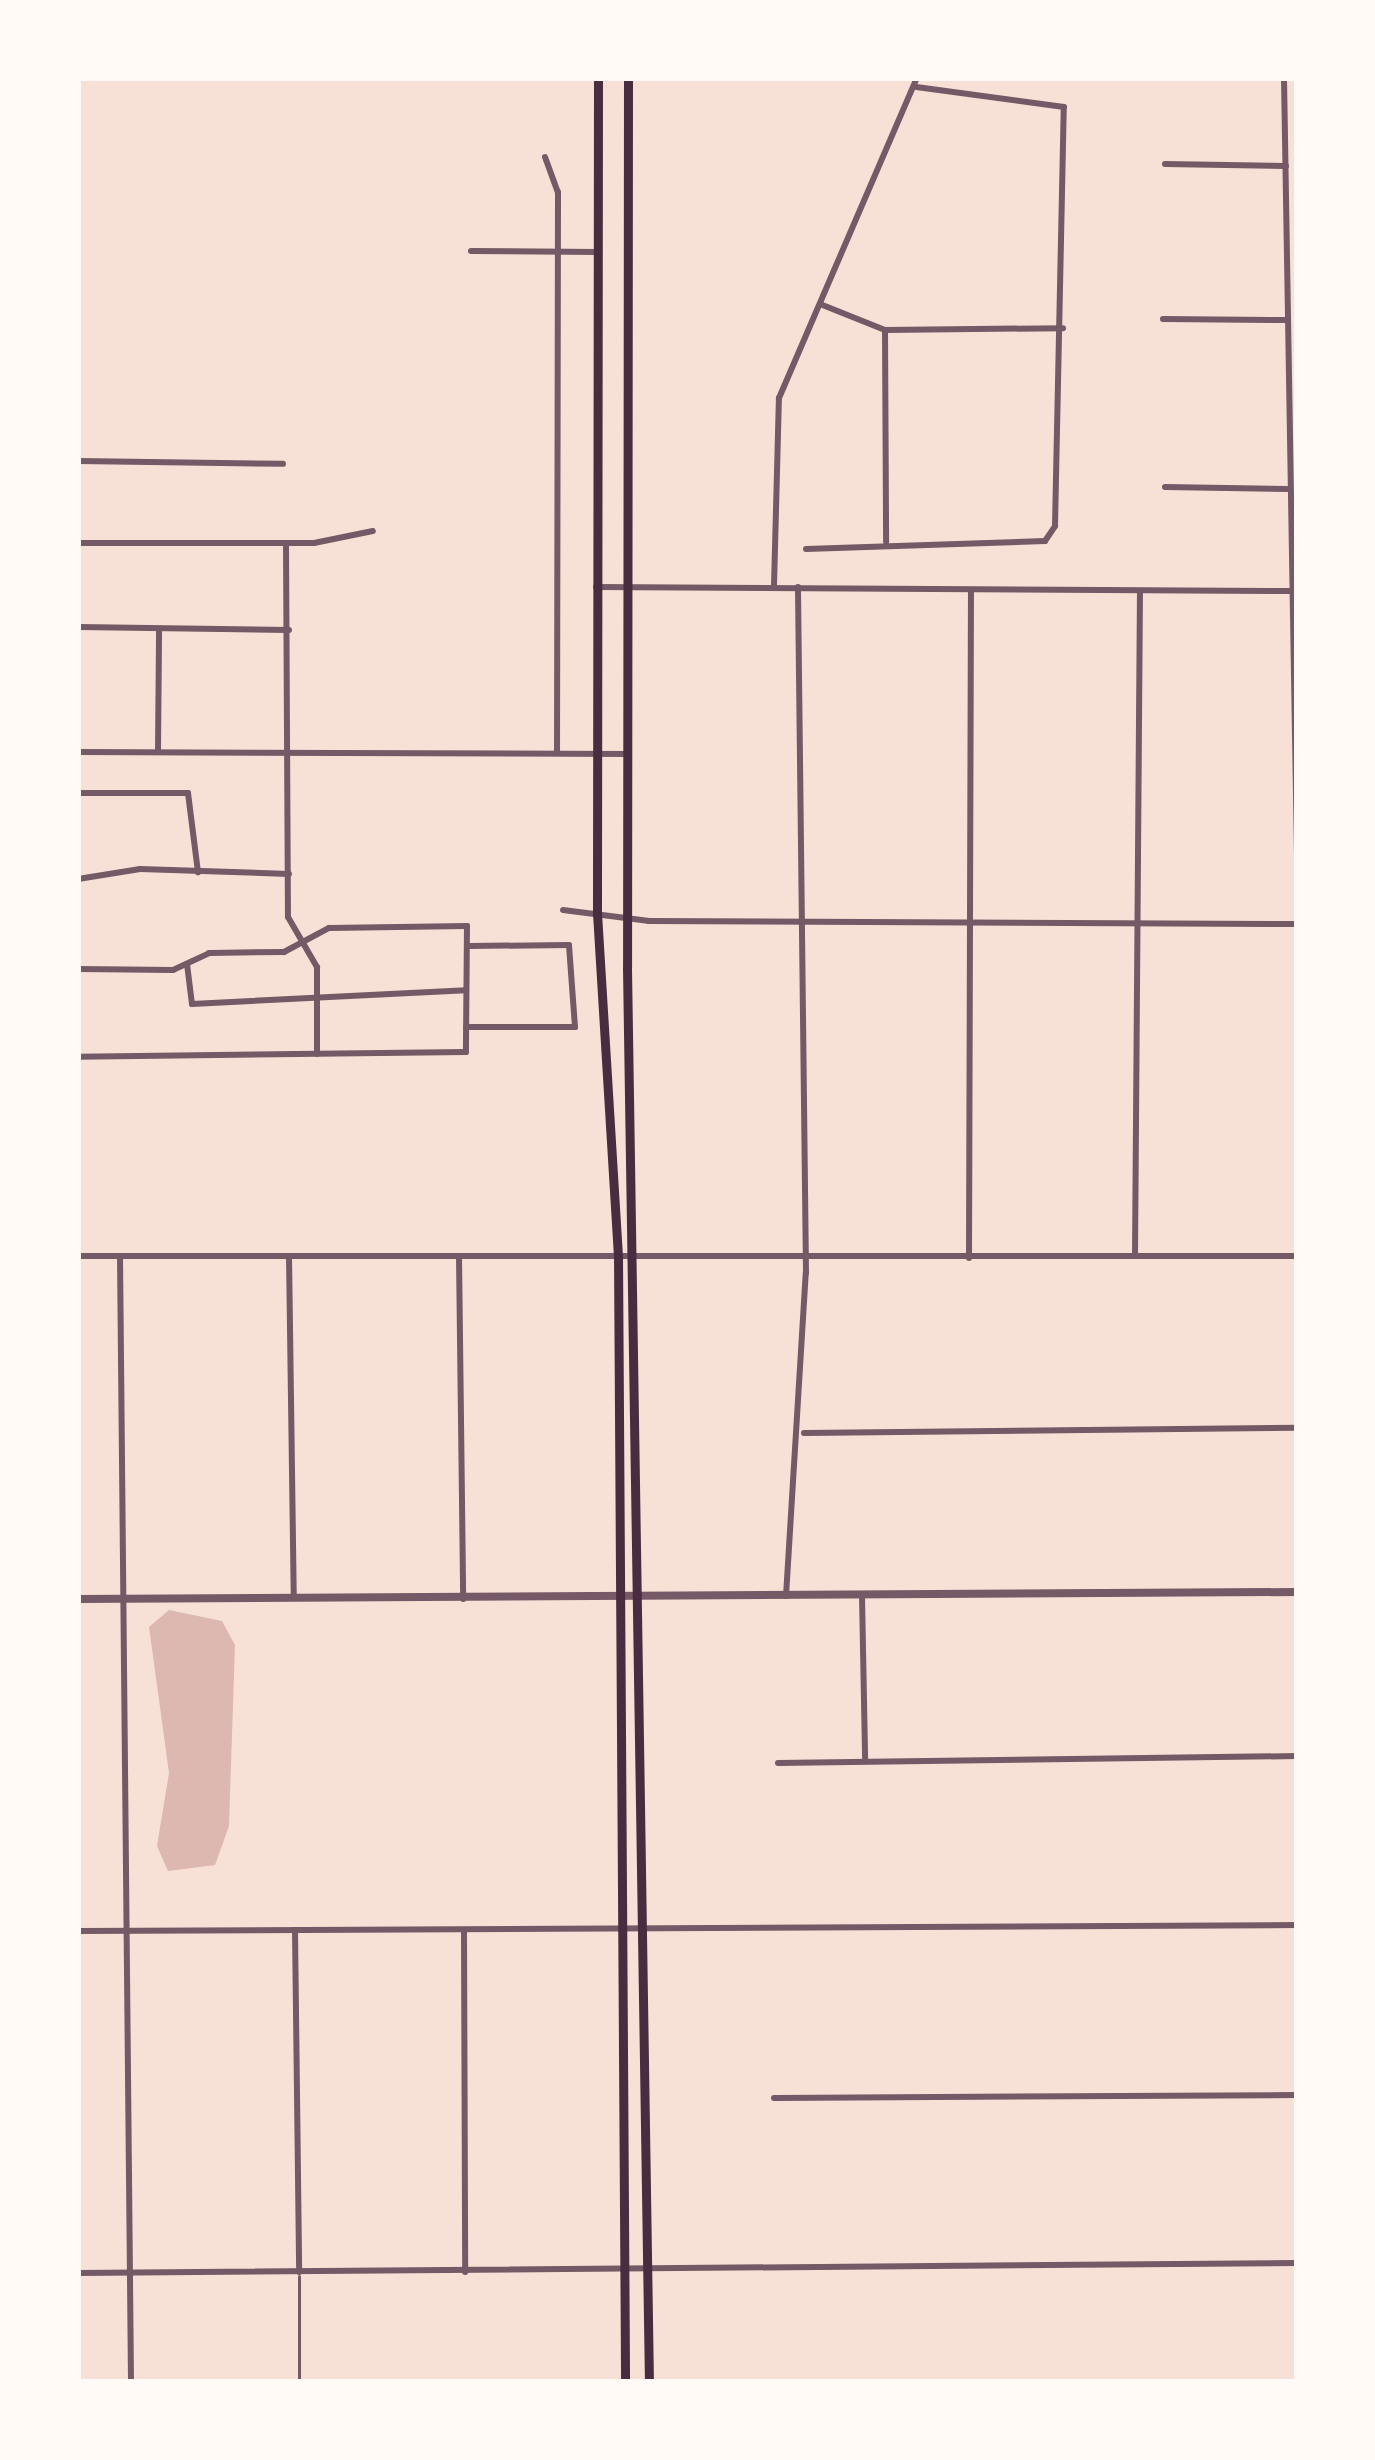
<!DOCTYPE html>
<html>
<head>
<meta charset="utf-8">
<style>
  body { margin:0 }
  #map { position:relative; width:1375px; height:2460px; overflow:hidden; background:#f7e1d7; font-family:"Noto Serif",serif }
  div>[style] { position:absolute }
  .water>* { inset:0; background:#dcb8b0 }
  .service>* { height:3px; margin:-1.5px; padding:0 1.5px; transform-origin:1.5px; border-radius:1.5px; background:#755966 }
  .minor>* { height:6px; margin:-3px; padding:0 3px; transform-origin:3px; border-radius:3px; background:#755966 }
  .tertiary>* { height:8px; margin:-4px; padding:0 4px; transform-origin:4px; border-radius:4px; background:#755966 }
  .primary>* { height:9px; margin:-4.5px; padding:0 4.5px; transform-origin:4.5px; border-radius:4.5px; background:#4a2c40 }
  span { translate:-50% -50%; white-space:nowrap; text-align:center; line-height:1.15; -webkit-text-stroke:12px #fffaf5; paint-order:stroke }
  .frame { position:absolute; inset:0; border:81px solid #fffaf5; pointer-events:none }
</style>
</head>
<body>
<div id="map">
  <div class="water">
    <div style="clip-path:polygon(169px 1610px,222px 1621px,235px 1645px,229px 1826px,215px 1865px,168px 1871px,157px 1846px,169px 1773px,149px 1627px)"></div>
  </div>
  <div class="service">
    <div style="left:299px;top:2276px;width:106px;rotate:90deg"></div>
  </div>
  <div class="minor">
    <div style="left:1284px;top:78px;width:778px;rotate:89.04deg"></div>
    <div style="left:545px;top:157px;width:37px;rotate:70deg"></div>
    <div style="left:558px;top:192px;width:561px;rotate:90.1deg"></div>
    <div style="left:1165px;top:164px;width:121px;rotate:0.9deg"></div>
    <div style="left:471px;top:251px;width:126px;rotate:0.5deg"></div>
    <div style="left:820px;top:304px;width:70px;rotate:21.8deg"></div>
    <div style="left:885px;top:330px;width:178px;rotate:-0.6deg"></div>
    <div style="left:1163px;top:319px;width:123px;rotate:0.5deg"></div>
    <div style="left:885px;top:330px;width:212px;rotate:89.7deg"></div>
    <div style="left:78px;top:461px;width:205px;rotate:0.8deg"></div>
    <div style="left:1165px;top:487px;width:122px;rotate:0.9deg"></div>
    <div style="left:78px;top:543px;width:236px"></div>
    <div style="left:314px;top:543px;width:60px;rotate:-11.5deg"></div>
    <div style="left:286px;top:543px;width:374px;rotate:89.7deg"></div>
    <div style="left:288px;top:917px;width:58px;rotate:59.9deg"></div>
    <div style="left:317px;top:967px;width:87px;rotate:90deg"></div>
    <div style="left:806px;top:549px;width:239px;rotate:-1.9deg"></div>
    <div style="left:1045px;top:541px;width:18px;rotate:-56deg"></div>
    <div style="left:1055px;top:526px;width:419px;rotate:-88.8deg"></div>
    <div style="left:1064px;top:107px;width:149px;rotate:-172.3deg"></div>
    <div style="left:774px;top:586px;width:188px;rotate:-88.5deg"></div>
    <div style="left:779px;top:398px;width:348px;rotate:-66.7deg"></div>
    <div style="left:596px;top:587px;width:701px;rotate:0.33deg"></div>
    <div style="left:78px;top:627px;width:211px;rotate:0.8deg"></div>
    <div style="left:78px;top:752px;width:548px;rotate:0.21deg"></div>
    <div style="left:158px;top:752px;width:122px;rotate:-89.5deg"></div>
    <div style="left:78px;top:793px;width:110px"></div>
    <div style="left:188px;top:793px;width:80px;rotate:82.8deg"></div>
    <div style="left:78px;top:879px;width:63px;rotate:-9.2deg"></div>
    <div style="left:140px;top:869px;width:149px;rotate:1.9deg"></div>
    <div style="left:563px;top:910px;width:87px;rotate:7.3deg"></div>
    <div style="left:649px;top:921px;width:648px;rotate:0.27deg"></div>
    <div style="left:187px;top:964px;width:40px;rotate:82.9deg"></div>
    <div style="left:192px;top:1004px;width:274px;rotate:-2.9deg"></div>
    <div style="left:78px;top:969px;width:95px;rotate:0.6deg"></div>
    <div style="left:173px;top:970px;width:40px;rotate:-25deg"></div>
    <div style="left:209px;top:953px;width:75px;rotate:-0.8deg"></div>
    <div style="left:284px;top:952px;width:51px;rotate:-28.1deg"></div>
    <div style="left:329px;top:928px;width:138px;rotate:-0.8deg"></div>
    <div style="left:467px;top:926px;width:126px;rotate:90.5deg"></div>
    <div style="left:466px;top:1052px;width:388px;rotate:179.3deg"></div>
    <div style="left:466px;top:1027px;width:109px"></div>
    <div style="left:575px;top:1027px;width:82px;rotate:-94.2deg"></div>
    <div style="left:569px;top:945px;width:101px;rotate:179.4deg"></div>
    <div style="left:1135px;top:1255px;width:663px;rotate:-89.57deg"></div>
    <div style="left:78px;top:1256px;width:1219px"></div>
    <div style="left:120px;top:1256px;width:1126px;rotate:89.44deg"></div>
    <div style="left:289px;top:1256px;width:342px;rotate:89.2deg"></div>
    <div style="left:459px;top:1256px;width:343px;rotate:89.3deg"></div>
    <div style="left:969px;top:1258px;width:667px;rotate:-89.83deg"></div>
    <div style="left:804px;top:1433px;width:493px;rotate:-0.6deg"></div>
    <div style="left:786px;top:1596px;width:324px;rotate:-86.5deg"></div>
    <div style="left:806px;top:1273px;width:686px;rotate:-90.67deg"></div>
    <div style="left:862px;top:1596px;width:163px;rotate:88.9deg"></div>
    <div style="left:778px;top:1763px;width:519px;rotate:-0.77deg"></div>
    <div style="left:295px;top:1930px;width:342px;rotate:89.3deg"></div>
    <div style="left:464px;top:1930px;width:342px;rotate:89.8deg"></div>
    <div style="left:78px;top:1931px;width:1219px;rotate:-0.28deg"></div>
    <div style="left:774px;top:2098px;width:523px;rotate:-0.33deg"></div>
    <div style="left:78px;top:2273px;width:1219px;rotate:-0.47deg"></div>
  </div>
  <div class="tertiary">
    <div style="left:78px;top:1599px;width:1219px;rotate:-0.33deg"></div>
  </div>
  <div class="primary">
    <div style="left:598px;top:78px;width:835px;rotate:90.07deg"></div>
    <div style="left:597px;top:913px;width:343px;rotate:86.5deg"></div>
    <div style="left:618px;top:1255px;width:1127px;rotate:89.64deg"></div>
    <div style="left:628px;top:78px;width:890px;rotate:90.06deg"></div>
    <div style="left:627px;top:968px;width:1414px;rotate:89.11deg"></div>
  </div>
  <div class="frame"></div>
</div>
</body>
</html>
